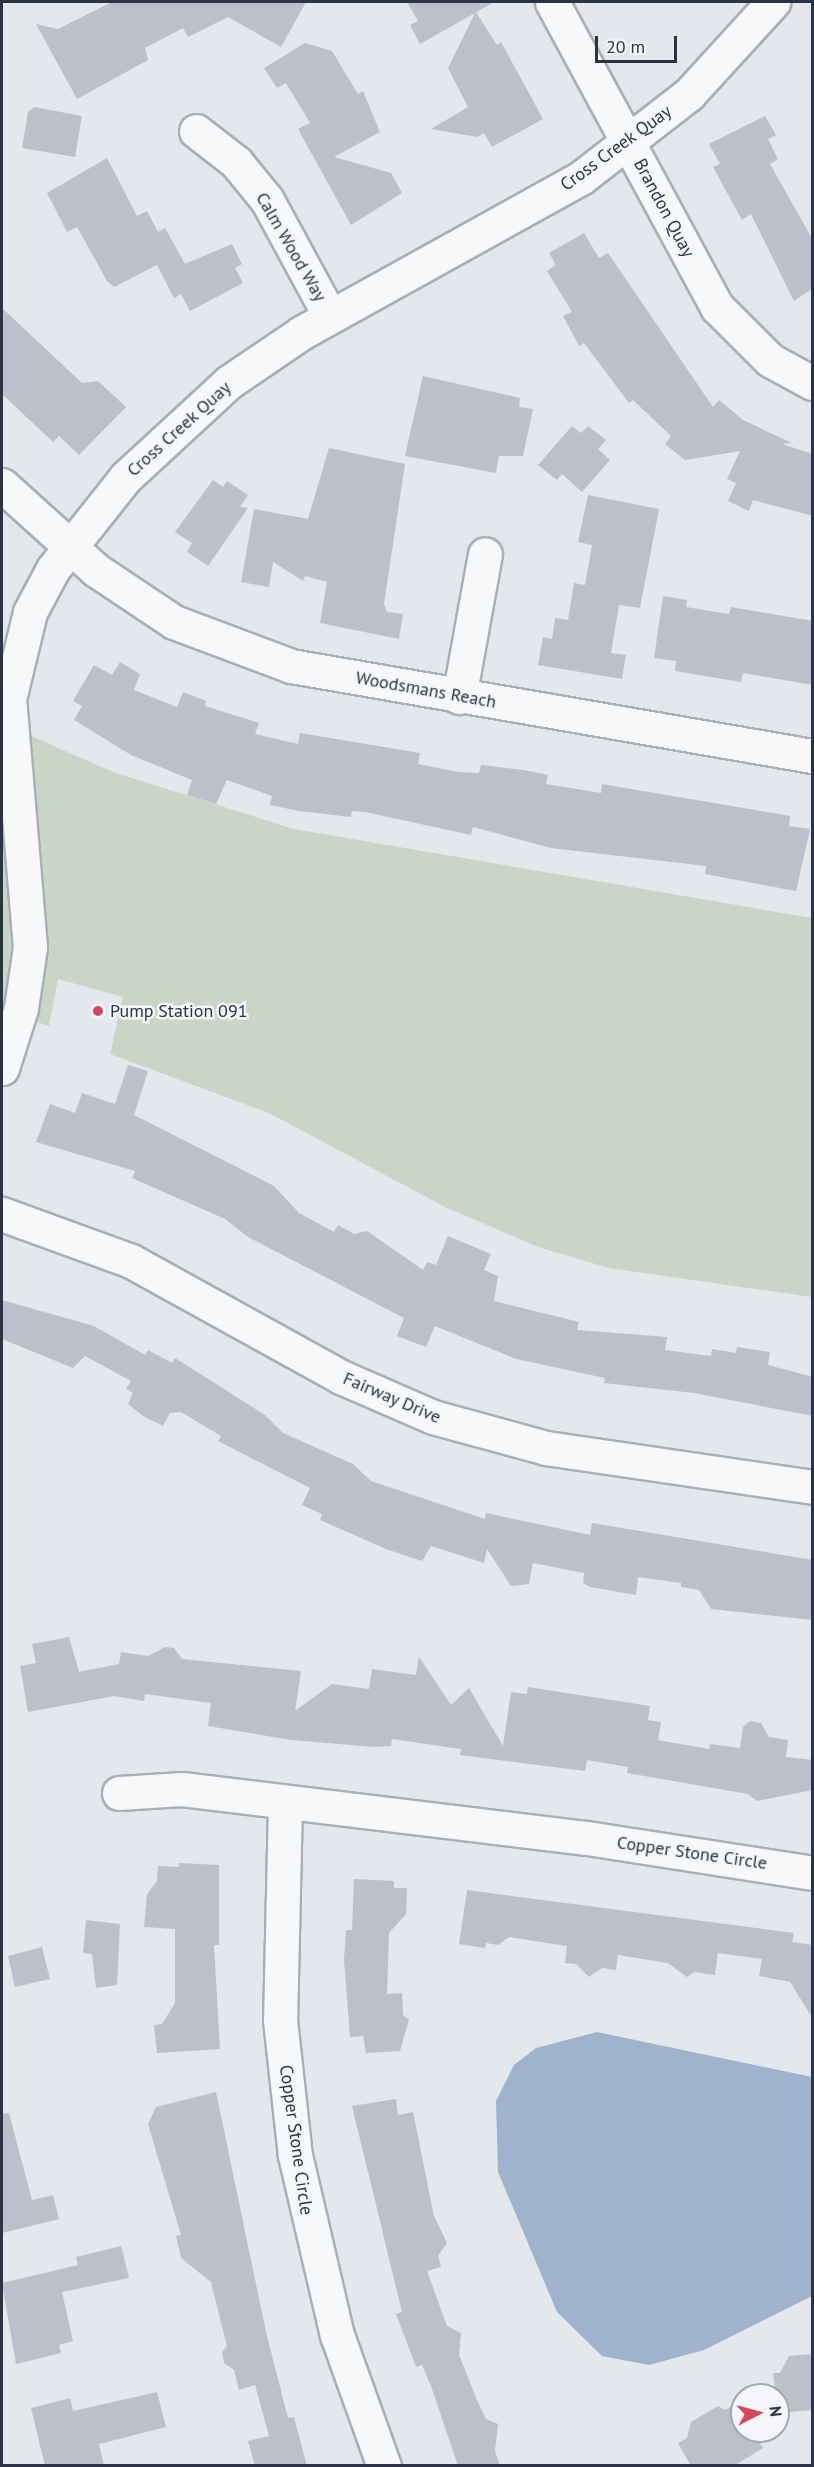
<!DOCTYPE html>
<html>
<head>
<meta charset="utf-8">
<style>
  body { margin:0 }
  #map { position:relative; width:814px; height:2467px; overflow:hidden; background:#e4e7ec; font-family:"PT Sans",sans-serif }
  div>[style] { position:absolute }
  .green>* { inset:0; background:#c9d6c5 }
  .water>* { inset:0; background:#9fb4cc }
  .building>* { inset:0; background:#bbc0ca }
  .roads { filter:drop-shadow(2px 0 #a9aeb7) drop-shadow(-2px 0 #a9aeb7) drop-shadow(0 2px #a9aeb7) drop-shadow(0 -2px #a9aeb7) }
  .minor>* { height:33px; margin:-16.5px; padding:0 16.5px; transform-origin:16.5px; border-radius:16.5px; background:#f7f8fa }
  .dots>* { width:16px; height:16px; translate:-50% -50%; box-sizing:border-box; border:3px solid #f4f6f9; border-radius:50% }
  span { translate:-50% -50%; white-space:nowrap; text-align:center; line-height:1.15; -webkit-text-stroke:5px #f4f6f9; paint-order:stroke }
  .street-label { font-size:18px; color:#2b3445 }
  .poi-label { font-size:18px; color:#2b3445 }
  .left { translate:0 -50%; text-align:left }
  .frame { position:absolute; inset:0; border:3px solid #2b3445; pointer-events:none }
  .north { position:absolute; left:730px; top:2383px; width:60px; height:60px; box-sizing:border-box; background:#f4f6f9; border:2px solid #a4a8b1; border-radius:50%; rotate:84deg; font-size:16px; font-weight:700; line-height:24px; text-align:center; color:#2b3445 }
  .north::after { content:''; display:block; margin:auto; width:21px; height:27px; background:#d1495b; clip-path:polygon(50% 0,100% 100%,50% 72%,0 100%) }
  .scale { position:absolute; left:595px; top:36px; width:82px; height:27px; box-sizing:border-box; border:3px solid #2b3445; border-top:0; padding-left:8px; font-size:18px; line-height:21px; white-space:nowrap; color:#2b3445; -webkit-text-stroke:4px #f4f6f9; paint-order:stroke }
</style>
</head>
<body>
<div id="map">
  <div class="green">
    <div style="clip-path:polygon(2px 723px,113px 772px,294px 829px,812px 918px,812px 1297px,609px 1268px,538px 1247px,445px 1207px,269px 1113px,110px 1054px,123px 997px,58px 979px,49px 1026px,2px 1010px)"></div>
  </div>
  <div class="water">
    <div style="clip-path:polygon(597px 2032px,812px 2077px,812px 2296px,704px 2350px,649px 2365px,602px 2356px,557px 2312px,498px 2172px,496px 2101px,514px 2065px,536px 2048px)"></div>
  </div>
  <div class="building">
    <div style="clip-path:polygon(112px 2px,306px 2px,281px 47px,228px 17px,188px 37px,183px 28px,145px 48px,148px 60px,77px 99px,36px 24px,58px 29px)"></div>
    <div style="clip-path:polygon(407px 2px,495px 2px,476px 12px,497px 45px,501px 42px,543px 119px,492px 147px,484px 133px,477px 137px,431px 129px,468px 107px,448px 68px,475px 13px,420px 44px,410px 25px,418px 21px)"></div>
    <div style="clip-path:polygon(305px 43px,332px 51px,358px 94px,363px 91px,380px 132px,334px 157px,391px 173px,402px 193px,351px 225px,298px 129px,310px 123px,286px 83px,277px 88px,264px 68px)"></div>
    <div style="clip-path:polygon(34px 107px,82px 116px,75px 157px,22px 148px,28px 112px)"></div>
    <div style="clip-path:polygon(765px 116px,776px 135px,768px 139px,778px 159px,770px 164px,813px 240px,813px 288px,794px 301px,751px 214px,742px 220px,713px 167px,720px 164px,709px 144px)"></div>
    <div style="clip-path:polygon(107px 158px,137px 216px,147px 211px,158px 232px,165px 228px,185px 264px,232px 244px,242px 264px,235px 268px,243px 283px,190px 311px,181px 294px,174px 298px,157px 265px,114px 287px,107px 281px,77px 227px,67px 232px,47px 193px)"></div>
    <div style="clip-path:polygon(584px 233px,599px 258px,608px 253px,713px 407px,719px 400px,743px 420px,792px 443px,782px 444px,813px 454px,813px 516px,753px 500px,749px 511px,728px 501px,736px 483px,727px 479px,740px 451px,685px 460px,665px 444px,671px 436px,633px 400px,629px 403px,584px 343px,579px 346px,563px 316px,572px 312px,547px 271px,556px 265px,549px 253px)"></div>
    <div style="clip-path:polygon(2px 308px,82px 383px,98px 381px,126px 407px,79px 455px,59px 436px,53px 442px,2px 394px)"></div>
    <div style="clip-path:polygon(423px 376px,520px 398px,519px 407px,533px 409px,523px 456px,499px 456px,496px 473px,405px 456px)"></div>
    <div style="clip-path:polygon(572px 426px,581px 433px,588px 426px,606px 440px,598px 449px,610px 460px,582px 492px,562px 474px,557px 480px,538px 465px)"></div>
    <div style="clip-path:polygon(329px 448px,405px 464px,384px 604px,387px 612px,403px 614px,399px 639px,320px 623px,327px 582px,305px 576px,303px 581px,273px 562px,269px 587px,241px 582px,254px 509px,308px 519px)"></div>
    <div style="clip-path:polygon(213px 480px,223px 487px,227px 481px,248px 495px,240px 507px,248px 508px,208px 566px,187px 552px,192px 543px,175px 532px)"></div>
    <div style="clip-path:polygon(588px 495px,659px 509px,640px 608px,619px 605px,611px 653px,626px 655px,622px 679px,538px 665px,543px 637px,552px 639px,555px 618px,568px 620px,574px 583px,585px 585px,592px 545px,578px 542px)"></div>
    <div style="clip-path:polygon(663px 596px,687px 600px,686px 607px,729px 614px,731px 607px,813px 621px,813px 685px,743px 673px,741px 682px,675px 671px,676px 661px,654px 658px)"></div>
    <div style="clip-path:polygon(120px 662px,140px 674px,134px 690px,177px 707px,183px 692px,206px 701px,205px 706px,259px 723px,255px 734px,298px 744px,300px 733px,420px 753px,418px 764px,459px 772px,479px 773px,481px 765px,524px 770px,548px 775px,546px 784px,601px 793px,602px 784px,790px 816px,789px 826px,810px 829px,796px 891px,705px 874px,706px 866px,551px 848px,473px 827px,471px 835px,365px 812px,352px 811px,351px 817px,299px 811px,270px 805px,272px 796px,227px 780px,216px 804px,187px 795px,192px 780px,131px 755px,74px 720px,82px 706px,73px 701px,94px 665px,112px 675px)"></div>
    <div style="clip-path:polygon(128px 1065px,148px 1071px,134px 1115px,274px 1186px,299px 1213px,334px 1232px,338px 1225px,354px 1234px,367px 1231px,423px 1270px,427px 1262px,436px 1265px,448px 1236px,491px 1254px,484px 1270px,498px 1276px,494px 1301px,579px 1322px,577px 1330px,667px 1337px,665px 1350px,711px 1356px,712px 1349px,736px 1353px,737px 1347px,770px 1352px,768px 1365px,813px 1377px,813px 1416px,694px 1393px,604px 1383px,605px 1378px,516px 1359px,435px 1326px,426px 1347px,397px 1336px,404px 1318px,248px 1237px,225px 1219px,132px 1178px,135px 1171px,36px 1142px,50px 1104px,75px 1113px,82px 1093px,115px 1104px)"></div>
    <div style="clip-path:polygon(2px 1300px,94px 1326px,145px 1355px,148px 1350px,172px 1363px,175px 1358px,265px 1415px,283px 1433px,353px 1464px,371px 1481px,485px 1519px,486px 1513px,590px 1535px,592px 1523px,813px 1560px,813px 1620px,711px 1609px,699px 1590px,681px 1587px,681px 1583px,638px 1577px,636px 1595px,590px 1587px,583px 1583px,584px 1573px,533px 1563px,529px 1584px,511px 1586px,487px 1549px,484px 1563px,431px 1546px,422px 1561px,386px 1549px,320px 1520px,322px 1514px,302px 1505px,310px 1488px,218px 1441px,221px 1436px,181px 1412px,170px 1413px,163px 1426px,143px 1416px,128px 1404px,133px 1393px,126px 1389px,131px 1381px,85px 1356px,73px 1368px,2px 1339px)"></div>
    <div style="clip-path:polygon(69px 1637px,79px 1672px,119px 1664px,121px 1652px,148px 1656px,165px 1647px,174px 1648px,182px 1659px,301px 1671px,295px 1711px,332px 1684px,369px 1689px,372px 1669px,416px 1675px,419px 1657px,451px 1705px,469px 1688px,503px 1746px,511px 1692px,527px 1694px,528px 1687px,650px 1706px,648px 1720px,661px 1722px,658px 1740px,709px 1749px,710px 1744px,740px 1748px,743px 1727px,750px 1721px,761px 1723px,769px 1737px,788px 1740px,786px 1757px,813px 1760px,813px 1790px,757px 1801px,748px 1794px,627px 1773px,628px 1767px,587px 1760px,585px 1771px,460px 1755px,461px 1749px,392px 1739px,391px 1746px,374px 1747px,291px 1740px,208px 1726px,211px 1703px,145px 1694px,144px 1701px,114px 1696px,28px 1712px,20px 1666px,36px 1663px,32px 1644px)"></div>
    <div style="clip-path:polygon(179px 1863px,219px 1865px,219px 1945px,214px 1945px,220px 2049px,157px 2053px,154px 2025px,162px 2024px,175px 2003px,175px 1929px,144px 1927px,147px 1894px,157px 1881px,158px 1866px,179px 1867px)"></div>
    <div style="clip-path:polygon(354px 1879px,394px 1881px,394px 1888px,407px 1888px,406px 1914px,389px 1933px,387px 1994px,402px 1993px,403px 2015px,409px 2020px,400px 2051px,366px 2053px,363px 2036px,350px 2037px,344px 1959px,346px 1930px,352px 1930px)"></div>
    <div style="clip-path:polygon(467px 1890px,794px 1933px,792px 1942px,813px 1945px,813px 2019px,790px 1982px,759px 1976px,762px 1959px,718px 1953px,715px 1975px,694px 1972px,687px 1977px,668px 1963px,618px 1955px,616px 1970px,602px 1968px,589px 1977px,576px 1964px,565px 1963px,567px 1946px,509px 1937px,498px 1945px,486px 1943px,485px 1948px,459px 1944px)"></div>
    <div style="clip-path:polygon(86px 1920px,120px 1924px,117px 1985px,96px 1988px,92px 1954px,83px 1953px)"></div>
    <div style="clip-path:polygon(42px 1947px,50px 1979px,15px 1987px,8px 1956px)"></div>
    <div style="clip-path:polygon(216px 2092px,266px 2332px,288px 2418px,294px 2417px,307px 2466px,255px 2466px,248px 2441px,269px 2436px,255px 2385px,239px 2390px,234px 2370px,224px 2363px,222px 2352px,227px 2346px,211px 2282px,181px 2258px,176px 2236px,181px 2235px,148px 2124px,156px 2107px)"></div>
    <div style="clip-path:polygon(396px 2099px,398px 2115px,413px 2112px,434px 2216px,447px 2243px,438px 2256px,441px 2267px,427px 2271px,447px 2326px,461px 2333px,459px 2355px,477px 2400px,486px 2419px,498px 2424px,495px 2451px,500px 2466px,458px 2466px,431px 2386px,422px 2365px,416px 2367px,396px 2314px,402px 2312px,352px 2106px)"></div>
    <div style="clip-path:polygon(9px 2113px,32px 2200px,53px 2195px,59px 2219px,2px 2233px,2px 2114px)"></div>
    <div style="clip-path:polygon(121px 2246px,129px 2278px,62px 2292px,73px 2341px,59px 2345px,61px 2353px,16px 2364px,2px 2283px,78px 2265px,76px 2257px)"></div>
    <div style="clip-path:polygon(813px 2354px,813px 2410px,778px 2413px,773px 2373px,780px 2373px,789px 2356px)"></div>
    <div style="clip-path:polygon(157px 2392px,166px 2427px,99px 2444px,104px 2466px,45px 2466px,31px 2408px,70px 2398px,73px 2411px)"></div>
    <div style="clip-path:polygon(737px 2403px,742px 2431px,753px 2431px,763px 2448px,734px 2466px,691px 2466px,678px 2443px,687px 2438px,691px 2422px,718px 2406px,725px 2410px)"></div>
  </div>
  <div class="roads">
    <div class="minor">
      <div style="left:552px;top:2px;width:347px;rotate:61.6deg"></div>
      <div style="left:717px;top:307px;width:75px;rotate:45deg"></div>
      <div style="left:770px;top:360px;width:48px;rotate:28.7deg"></div>
      <div style="left:196px;top:131px;width:51px;rotate:37.8deg"></div>
      <div style="left:236px;top:162px;width:49px;rotate:50.8deg"></div>
      <div style="left:267px;top:200px;width:132px;rotate:61.5deg"></div>
      <div style="left:2px;top:485px;width:127px;rotate:42.1deg"></div>
      <div style="left:96px;top:570px;width:94px;rotate:33.7deg"></div>
      <div style="left:174px;top:622px;width:125px;rotate:20.6deg"></div>
      <div style="left:291px;top:666px;width:529px;rotate:9.8deg"></div>
      <div style="left:459px;top:697px;width:145px;rotate:-79.7deg"></div>
      <div style="left:2px;top:1068px;width:63px;rotate:-72.4deg"></div>
      <div style="left:21px;top:1008px;width:62px;rotate:-81.6deg"></div>
      <div style="left:30px;top:947px;width:249px;rotate:-94.8deg"></div>
      <div style="left:9px;top:699px;width:89px;rotate:-76.4deg"></div>
      <div style="left:30px;top:612px;width:49px;rotate:-61.9deg"></div>
      <div style="left:53px;top:569px;width:117px;rotate:-51.6deg"></div>
      <div style="left:126px;top:477px;width:140px;rotate:-42.7deg"></div>
      <div style="left:229px;top:382px;width:87px;rotate:-34.2deg"></div>
      <div style="left:301px;top:333px;width:321px;rotate:-29deg"></div>
      <div style="left:582px;top:177px;width:135px;rotate:-37.8deg"></div>
      <div style="left:689px;top:94px;width:125px;rotate:-47.6deg"></div>
      <div style="left:2px;top:1214px;width:137px;rotate:20deg"></div>
      <div style="left:131px;top:1261px;width:240px;rotate:28.9deg"></div>
      <div style="left:341px;top:1377px;width:100px;rotate:23.5deg"></div>
      <div style="left:433px;top:1417px;width:117px;rotate:15.3deg"></div>
      <div style="left:546px;top:1448px;width:269px;rotate:8.3deg"></div>
      <div style="left:119px;top:1793px;width:63px;rotate:-3.6deg"></div>
      <div style="left:182px;top:1789px;width:408px;rotate:6.9deg"></div>
      <div style="left:587px;top:1838px;width:228px;rotate:8.8deg"></div>
      <div style="left:285px;top:1803px;width:217px;rotate:91.3deg"></div>
      <div style="left:280px;top:2020px;width:136px;rotate:83.7deg"></div>
      <div style="left:295px;top:2155px;width:185px;rotate:76.9deg"></div>
      <div style="left:337px;top:2335px;width:139px;rotate:70.3deg"></div>
    </div>
  </div>
  <div class="dots">
    <div style="left:98px;top:1011px;background:#d1495b"></div>
  </div>
  <div class="street-label">
    <span style="left:616px;top:148px;rotate:-36deg">Cross Creek Quay</span>
    <span style="left:664px;top:208px;rotate:62deg">Brandon Quay</span>
    <span style="left:291px;top:247px;rotate:60deg">Calm Wood Way</span>
    <span style="left:179px;top:429px;rotate:-42deg">Cross Creek Quay</span>
    <span style="left:426px;top:690px;rotate:10deg">Woodsmans Reach</span>
    <span style="left:392px;top:1398px;rotate:23deg">Fairway Drive</span>
    <span style="left:692px;top:1853px;rotate:8deg">Copper Stone Circle</span>
    <span style="left:296px;top:2140px;rotate:82deg">Copper Stone Circle</span>
  </div>
  <div class="poi-label">
    <span class="left" style="left:110px;top:1011px">Pump Station 091</span>
  </div>
  <div class="frame"></div>
  <div class="north">N</div>
  <div class="scale">20 m</div>
</div>
</body>
</html>
